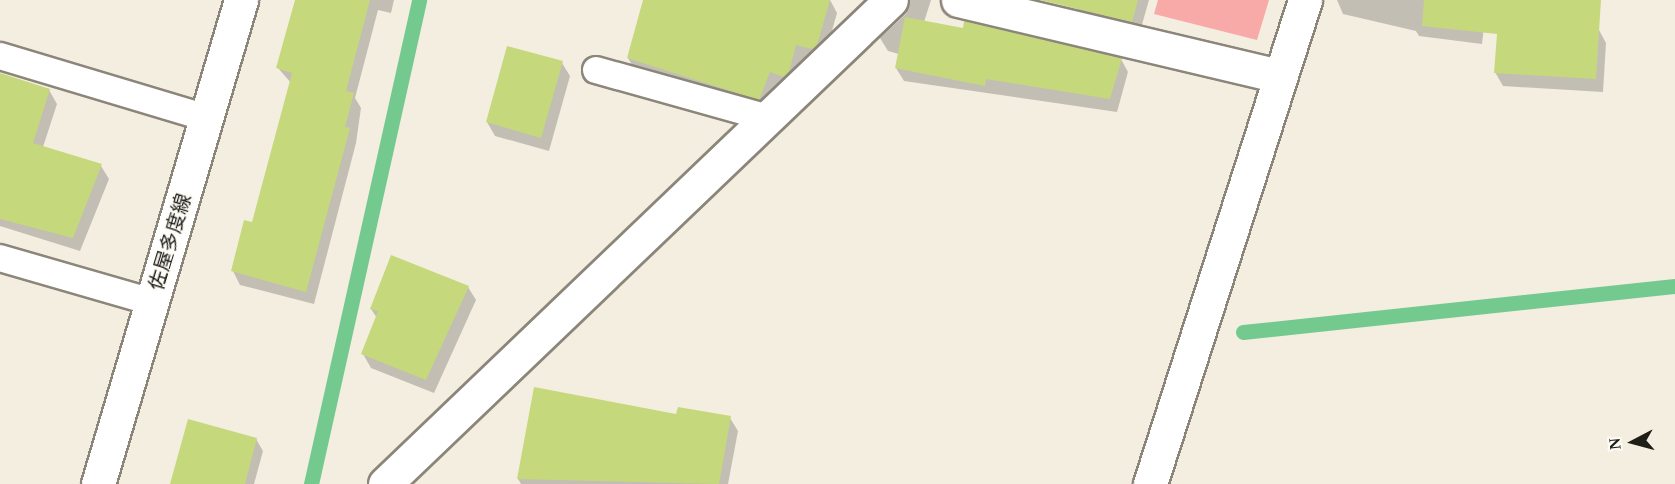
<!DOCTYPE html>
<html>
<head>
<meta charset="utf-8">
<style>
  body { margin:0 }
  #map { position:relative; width:1675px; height:484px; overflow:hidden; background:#f4eee0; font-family:"Times New Roman","Noto Sans JP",serif }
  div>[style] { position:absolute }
  .green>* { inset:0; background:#f7aaa8 }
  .shadow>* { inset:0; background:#0003 }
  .stream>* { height:15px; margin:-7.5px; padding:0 7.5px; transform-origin:7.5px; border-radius:7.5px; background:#74ca8e }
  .building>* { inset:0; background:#c5d97c }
  .roads { filter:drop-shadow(2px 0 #8c867a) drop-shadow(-2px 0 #8c867a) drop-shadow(0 2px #8c867a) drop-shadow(0 -2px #8c867a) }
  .lane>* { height:26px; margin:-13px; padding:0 13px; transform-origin:13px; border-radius:13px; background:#fff }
  .street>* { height:33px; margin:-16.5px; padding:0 16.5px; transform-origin:16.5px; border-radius:16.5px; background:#fff }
  .secondary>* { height:33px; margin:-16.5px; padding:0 16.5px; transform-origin:16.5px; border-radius:16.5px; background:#fff }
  span { translate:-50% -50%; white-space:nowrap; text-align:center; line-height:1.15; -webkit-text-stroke:4.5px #fefcf6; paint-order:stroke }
  .street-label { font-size:20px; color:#1f1d18 }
  .north { position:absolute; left:1603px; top:412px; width:60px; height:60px; -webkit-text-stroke:4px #fefcf6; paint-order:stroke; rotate:264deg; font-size:16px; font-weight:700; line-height:24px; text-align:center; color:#1f1d18 }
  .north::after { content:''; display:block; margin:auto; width:21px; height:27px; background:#1f1d18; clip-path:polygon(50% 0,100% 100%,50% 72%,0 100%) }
</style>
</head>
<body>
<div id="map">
  <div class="green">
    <div style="clip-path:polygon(1158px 0,1269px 0,1257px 40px,1154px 14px)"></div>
  </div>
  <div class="shadow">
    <div style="clip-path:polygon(296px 0,394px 0,391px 13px,378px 10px,355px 98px,361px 108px,356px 143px,314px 304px,240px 285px,233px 271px,253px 224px,291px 83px,278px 68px)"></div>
    <div style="clip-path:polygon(644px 0,830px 0,837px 13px,824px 59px,804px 58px,791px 90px,777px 85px,767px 113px,636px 72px,628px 58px)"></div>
    <div style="clip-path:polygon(909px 0,931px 0,924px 22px,1121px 59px,1128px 72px,1117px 112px,904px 81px,896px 68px,899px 54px,888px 51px,880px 38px,906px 14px)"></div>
    <div style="clip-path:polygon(1080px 0,1149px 0,1139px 35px,1086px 22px,1078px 8px)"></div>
    <div style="clip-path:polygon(1337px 0,1487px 0,1482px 44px,1419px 36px,1416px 31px,1343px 14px)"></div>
    <div style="clip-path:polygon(1599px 30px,1606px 43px,1603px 92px,1503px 86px,1495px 72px)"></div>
    <div style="clip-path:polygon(562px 63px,570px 76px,549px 151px,495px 136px,487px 122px)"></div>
    <div style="clip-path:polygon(0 75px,49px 90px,57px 104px,43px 147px,101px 166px,109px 179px,80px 251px,0 226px)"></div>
    <div style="clip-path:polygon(468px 287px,476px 300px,434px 393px,371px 368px,363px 354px,377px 318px,371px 309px)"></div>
    <div style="clip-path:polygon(678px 416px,730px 418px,738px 431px,728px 484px,521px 484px,518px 479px)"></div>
    <div style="clip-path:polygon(256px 439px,263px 451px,254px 484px,172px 484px)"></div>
  </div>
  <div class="stream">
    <div style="left:1243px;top:332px;width:434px;rotate:-6.1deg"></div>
    <div style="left:311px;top:484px;width:496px;rotate:-77.4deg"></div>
  </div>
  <div class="building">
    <div style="clip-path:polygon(295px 0,370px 0,346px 91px,354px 93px,345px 127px,350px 128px,306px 292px,231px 271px,244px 220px,252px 222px,292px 73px,276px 68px)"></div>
    <div style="clip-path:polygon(643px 0,830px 0,817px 45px,812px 49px,796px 45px,789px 72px,784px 77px,770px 72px,759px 100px,627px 58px)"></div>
    <div style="clip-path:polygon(1040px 0,1138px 0,1132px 22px)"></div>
    <div style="clip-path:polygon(1424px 0,1601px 0,1596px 79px,1494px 73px,1497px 34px,1422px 26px)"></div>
    <div style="clip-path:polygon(905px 17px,963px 28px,964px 21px,1122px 58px,1110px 99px,986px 79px,985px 86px,895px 68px)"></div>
    <div style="clip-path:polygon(507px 46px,563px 61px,541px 138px,486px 122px)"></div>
    <div style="clip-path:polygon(0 73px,50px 89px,33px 143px,102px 164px,73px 238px,0 219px)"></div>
    <div style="clip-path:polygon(391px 255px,469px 286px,426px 380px,361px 354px,378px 311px,370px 309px)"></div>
    <div style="clip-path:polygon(534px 387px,676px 414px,678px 407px,731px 416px,719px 484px,517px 479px)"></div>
    <div style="clip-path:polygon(188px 419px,257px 438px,245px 484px,170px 484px)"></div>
  </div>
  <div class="roads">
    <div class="lane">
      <div style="left:0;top:56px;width:216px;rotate:16.7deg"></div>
      <div style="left:596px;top:70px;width:179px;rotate:15.6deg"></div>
      <div style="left:0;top:258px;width:158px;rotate:16.1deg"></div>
    </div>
    <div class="street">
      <div style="left:958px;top:0;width:331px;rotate:13.3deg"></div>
      <div style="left:385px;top:484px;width:700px;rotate:-43.73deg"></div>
      <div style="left:1150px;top:484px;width:508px;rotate:-72.24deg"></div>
    </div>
    <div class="secondary">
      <div style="left:98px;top:484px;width:505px;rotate:-73.54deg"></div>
    </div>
  </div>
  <div class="street-label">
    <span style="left:170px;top:242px;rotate:-73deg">佐屋多度線</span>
  </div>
  <div class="north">N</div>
</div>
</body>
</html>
